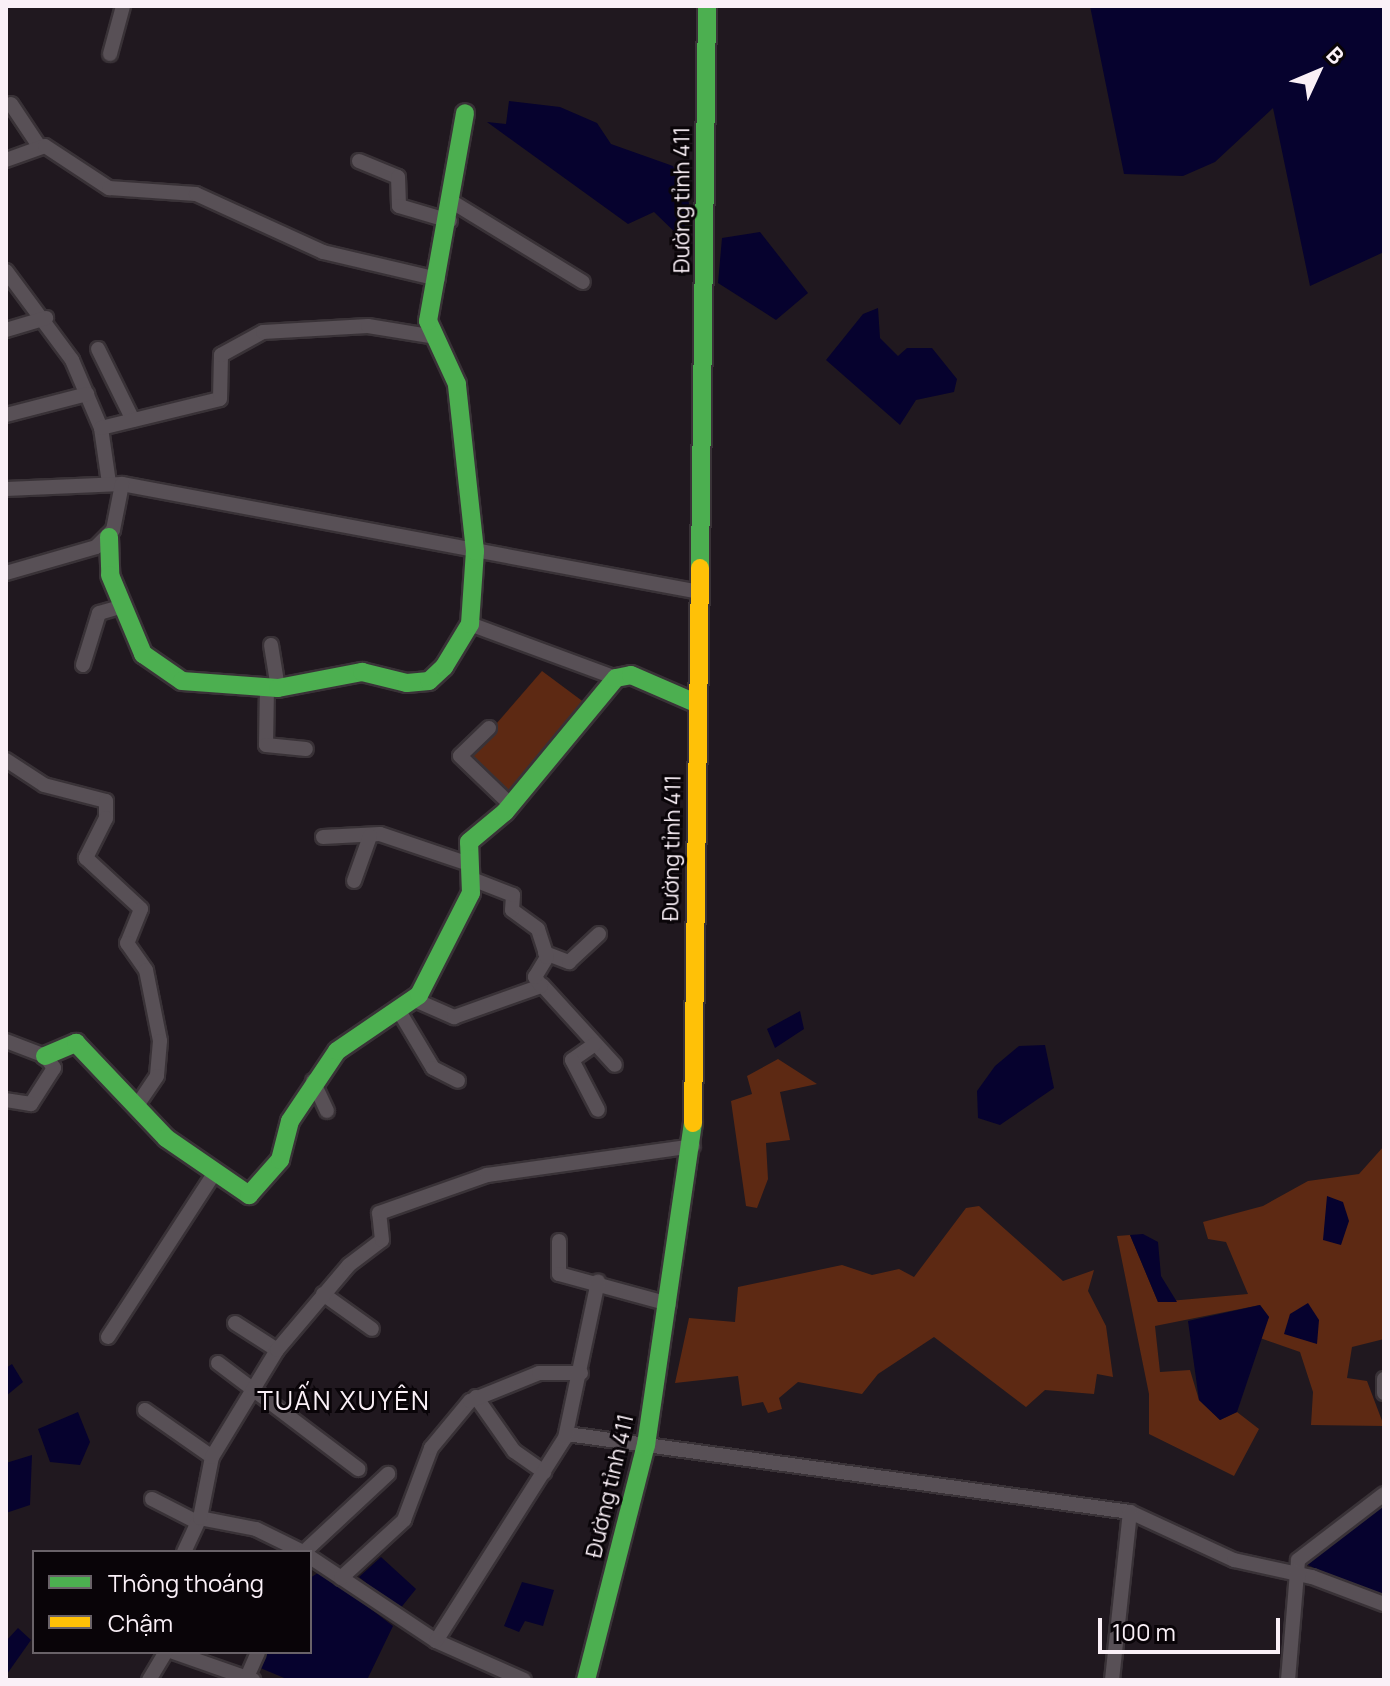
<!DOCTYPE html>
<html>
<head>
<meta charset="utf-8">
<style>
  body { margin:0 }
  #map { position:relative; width:1390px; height:1686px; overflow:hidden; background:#20181f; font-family:Manrope,sans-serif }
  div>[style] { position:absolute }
  .green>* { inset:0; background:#5d2913 }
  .water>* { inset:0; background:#06022e }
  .roads { filter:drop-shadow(2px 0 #393237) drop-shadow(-2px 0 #393237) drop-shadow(0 2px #393237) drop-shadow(0 -2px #393237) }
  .street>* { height:14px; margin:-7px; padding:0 7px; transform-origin:7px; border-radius:7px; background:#585056 }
  .fast>* { height:18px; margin:-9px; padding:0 9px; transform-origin:9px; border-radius:9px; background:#4caf50 }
  .slow>* { height:18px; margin:-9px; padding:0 9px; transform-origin:9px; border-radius:9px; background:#ffc107 }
  span { translate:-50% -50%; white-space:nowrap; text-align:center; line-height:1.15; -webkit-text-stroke:6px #090408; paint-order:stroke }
  .street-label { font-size:22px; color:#faf0f7 }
  .quarter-label { font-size:26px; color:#faf0f7; letter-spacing:2px }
  .frame { position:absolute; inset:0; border:8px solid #faf0f7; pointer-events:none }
  .legend { position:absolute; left:32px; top:1550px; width:280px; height:104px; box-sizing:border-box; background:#090408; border:2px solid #696268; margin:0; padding:10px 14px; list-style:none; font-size:24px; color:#faf0f7 }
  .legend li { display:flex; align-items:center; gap:16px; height:40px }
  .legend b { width:40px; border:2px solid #696268 }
  .north { position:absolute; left:1278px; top:32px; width:80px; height:80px; -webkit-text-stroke:6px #090408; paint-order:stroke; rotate:46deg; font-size:22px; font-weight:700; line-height:32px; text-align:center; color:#faf0f7 }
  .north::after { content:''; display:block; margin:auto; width:28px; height:36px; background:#faf0f7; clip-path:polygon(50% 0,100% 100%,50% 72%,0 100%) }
  .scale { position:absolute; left:1098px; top:1618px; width:182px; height:36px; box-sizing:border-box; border:4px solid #faf0f7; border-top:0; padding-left:10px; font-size:24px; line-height:28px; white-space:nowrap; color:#faf0f7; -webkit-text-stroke:6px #090408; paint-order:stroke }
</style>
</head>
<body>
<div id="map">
  <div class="green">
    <div style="clip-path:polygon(542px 671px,589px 706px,512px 798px,470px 754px)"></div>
    <div style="clip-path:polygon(778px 1059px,817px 1084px,780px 1092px,790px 1140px,766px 1143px,768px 1179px,757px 1208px,746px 1206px,731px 1101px,752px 1094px,747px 1076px)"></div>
    <div style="clip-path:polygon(1384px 1146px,1384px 1339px,1352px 1347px,1347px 1378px,1367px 1381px,1384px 1426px,1311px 1425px,1313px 1392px,1300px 1352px,1260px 1338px,1269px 1317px,1260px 1305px,1155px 1326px,1160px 1372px,1190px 1370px,1199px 1400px,1220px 1420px,1237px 1412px,1259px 1429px,1234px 1476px,1149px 1434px,1149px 1394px,1117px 1236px,1130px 1235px,1158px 1302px,1248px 1294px,1226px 1242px,1208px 1239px,1203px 1222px,1263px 1206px,1308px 1181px,1359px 1174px)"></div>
    <div style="clip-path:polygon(979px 1206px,1063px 1281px,1094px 1270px,1088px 1291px,1106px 1326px,1113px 1377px,1097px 1374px,1094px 1394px,1045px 1390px,1026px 1407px,934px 1337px,878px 1374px,862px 1394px,798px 1382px,779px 1398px,782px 1409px,768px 1413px,763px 1402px,742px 1406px,738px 1376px,675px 1383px,689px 1318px,735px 1322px,738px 1287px,842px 1265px,872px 1275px,899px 1269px,914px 1277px,966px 1208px)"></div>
  </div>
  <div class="water">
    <div style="clip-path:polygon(1090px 6px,1384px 6px,1384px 252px,1310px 286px,1273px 108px,1215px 162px,1183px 176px,1124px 174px)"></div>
    <div style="clip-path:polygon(509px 101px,560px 107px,597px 123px,611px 144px,673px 166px,689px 203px,682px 239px,654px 212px,628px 224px,487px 122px,506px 124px)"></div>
    <div style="clip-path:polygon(760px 232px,808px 293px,776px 320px,718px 283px,722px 238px)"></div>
    <div style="clip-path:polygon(878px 308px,880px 338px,898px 356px,907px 348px,932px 348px,957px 379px,954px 392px,916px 400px,900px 425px,826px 360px,863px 314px)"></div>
    <div style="clip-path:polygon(800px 1011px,804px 1029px,775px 1048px,767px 1029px)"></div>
    <div style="clip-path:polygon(1045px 1045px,1054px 1088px,1000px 1125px,978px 1118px,977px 1091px,995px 1066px,1019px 1046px)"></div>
    <div style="clip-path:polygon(1327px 1196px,1343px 1202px,1349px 1221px,1341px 1245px,1323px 1240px)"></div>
    <div style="clip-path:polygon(1143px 1234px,1158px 1242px,1161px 1276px,1177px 1302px,1158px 1302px,1130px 1235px)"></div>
    <div style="clip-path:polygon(1308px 1303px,1319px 1320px,1317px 1344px,1284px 1334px,1290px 1314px)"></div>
    <div style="clip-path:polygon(1260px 1305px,1269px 1317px,1237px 1412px,1220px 1420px,1199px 1400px,1188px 1321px)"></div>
    <div style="clip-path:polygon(12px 1364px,23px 1382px,6px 1396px,6px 1368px)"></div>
    <div style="clip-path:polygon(78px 1412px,90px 1442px,80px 1465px,50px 1462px,38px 1429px)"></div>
    <div style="clip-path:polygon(32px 1455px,30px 1505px,6px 1513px,6px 1463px)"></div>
    <div style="clip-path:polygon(1384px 1502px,1384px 1602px,1306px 1564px,1326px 1546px)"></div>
    <div style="clip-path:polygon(381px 1557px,416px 1589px,399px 1610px,359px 1577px)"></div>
    <div style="clip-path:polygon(321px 1571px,393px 1626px,367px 1680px,289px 1680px,258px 1667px,267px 1652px,310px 1652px,310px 1578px)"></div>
    <div style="clip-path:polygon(522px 1582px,554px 1590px,543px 1626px,525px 1621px,519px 1632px,504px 1626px)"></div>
    <div style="clip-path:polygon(18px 1628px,31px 1640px,7px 1674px,6px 1641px)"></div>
  </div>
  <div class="roads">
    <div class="street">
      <div style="left:110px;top:54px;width:50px;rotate:-74.8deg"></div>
      <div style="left:11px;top:104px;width:50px;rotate:56.3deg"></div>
      <div style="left:6px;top:160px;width:41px;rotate:-19.7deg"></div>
      <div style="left:45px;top:146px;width:77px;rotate:33.3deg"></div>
      <div style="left:109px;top:188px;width:87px;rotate:3.9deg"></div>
      <div style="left:196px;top:194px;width:140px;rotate:24.5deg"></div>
      <div style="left:323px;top:252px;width:118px;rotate:13.2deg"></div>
      <div style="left:359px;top:161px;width:42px;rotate:22.3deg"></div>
      <div style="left:398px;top:177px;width:29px;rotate:88deg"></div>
      <div style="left:399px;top:206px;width:53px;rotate:16.4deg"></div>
      <div style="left:454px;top:203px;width:151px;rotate:31.5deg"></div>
      <div style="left:6px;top:271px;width:111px;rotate:53.4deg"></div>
      <div style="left:72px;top:360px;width:74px;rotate:66.9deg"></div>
      <div style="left:101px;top:428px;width:56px;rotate:81.7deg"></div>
      <div style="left:6px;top:330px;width:42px;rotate:-16.7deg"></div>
      <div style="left:98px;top:349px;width:79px;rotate:63.8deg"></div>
      <div style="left:6px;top:415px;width:84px;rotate:-14.5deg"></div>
      <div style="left:101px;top:428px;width:122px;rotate:-13.7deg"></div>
      <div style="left:220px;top:399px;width:44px;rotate:-88.7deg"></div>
      <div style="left:221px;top:355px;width:48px;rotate:-28.7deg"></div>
      <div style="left:263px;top:332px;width:105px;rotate:-3.3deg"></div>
      <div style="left:368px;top:326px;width:63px;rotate:9.2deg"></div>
      <div style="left:6px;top:489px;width:116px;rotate:-2.5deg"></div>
      <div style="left:122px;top:484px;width:587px;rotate:10.6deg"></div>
      <div style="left:6px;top:573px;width:94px;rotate:-16.1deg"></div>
      <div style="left:96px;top:547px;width:24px;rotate:-45deg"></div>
      <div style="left:113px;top:530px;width:47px;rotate:-78.9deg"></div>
      <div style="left:470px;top:624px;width:156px;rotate:20.3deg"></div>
      <div style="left:271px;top:645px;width:44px;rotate:80.8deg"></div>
      <div style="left:83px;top:665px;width:54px;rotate:-72.9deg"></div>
      <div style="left:99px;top:613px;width:25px;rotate:-16deg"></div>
      <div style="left:267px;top:688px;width:57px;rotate:91deg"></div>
      <div style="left:266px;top:745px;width:40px;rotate:5.7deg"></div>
      <div style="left:489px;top:728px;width:40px;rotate:136deg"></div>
      <div style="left:460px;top:756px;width:71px;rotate:43.9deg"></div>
      <div style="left:6px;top:760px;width:45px;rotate:33.3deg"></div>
      <div style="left:44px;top:785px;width:64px;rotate:14.5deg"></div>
      <div style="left:106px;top:801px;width:17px;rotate:90deg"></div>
      <div style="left:106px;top:818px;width:45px;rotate:116.6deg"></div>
      <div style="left:86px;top:858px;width:75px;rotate:42.8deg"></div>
      <div style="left:141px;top:909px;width:37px;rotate:112deg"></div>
      <div style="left:127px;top:943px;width:33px;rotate:55deg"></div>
      <div style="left:146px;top:970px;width:72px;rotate:78.8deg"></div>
      <div style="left:160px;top:1041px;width:35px;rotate:95deg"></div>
      <div style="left:157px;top:1076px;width:37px;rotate:124deg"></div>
      <div style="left:323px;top:837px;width:57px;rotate:-3deg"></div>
      <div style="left:380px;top:834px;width:91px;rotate:18.6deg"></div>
      <div style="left:354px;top:881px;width:48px;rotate:-70.4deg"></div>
      <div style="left:545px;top:953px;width:26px;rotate:21deg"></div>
      <div style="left:569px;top:962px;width:41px;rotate:-43deg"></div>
      <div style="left:542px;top:985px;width:108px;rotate:47.6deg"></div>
      <div style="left:415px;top:1000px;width:43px;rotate:23.6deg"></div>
      <div style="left:454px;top:1017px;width:92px;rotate:-19.6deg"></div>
      <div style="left:541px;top:986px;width:11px;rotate:-124deg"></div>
      <div style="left:535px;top:977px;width:23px;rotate:-59deg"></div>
      <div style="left:547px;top:957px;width:29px;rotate:-108deg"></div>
      <div style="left:538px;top:929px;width:32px;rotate:-144deg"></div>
      <div style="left:512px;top:910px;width:15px;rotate:-86deg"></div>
      <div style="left:513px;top:895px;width:44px;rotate:-158.7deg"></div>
      <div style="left:399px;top:1011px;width:66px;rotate:59.2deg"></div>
      <div style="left:433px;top:1068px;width:28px;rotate:27deg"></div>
      <div style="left:6px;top:1041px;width:42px;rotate:21deg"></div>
      <div style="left:45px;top:1056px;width:15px;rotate:53deg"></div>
      <div style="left:54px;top:1068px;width:43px;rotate:122.6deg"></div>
      <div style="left:31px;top:1104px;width:25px;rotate:-171deg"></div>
      <div style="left:595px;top:1044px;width:28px;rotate:145deg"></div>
      <div style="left:572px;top:1060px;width:56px;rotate:62.5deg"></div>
      <div style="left:313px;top:1081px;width:33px;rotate:65deg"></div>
      <div style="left:559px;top:1241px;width:33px;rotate:90deg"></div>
      <div style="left:559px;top:1274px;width:114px;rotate:15.3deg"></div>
      <div style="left:323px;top:1294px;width:60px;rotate:35.5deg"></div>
      <div style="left:235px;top:1323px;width:50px;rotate:32.7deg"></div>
      <div style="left:108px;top:1337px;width:194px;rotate:-57deg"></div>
      <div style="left:218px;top:1363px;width:176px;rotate:37.1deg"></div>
      <div style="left:1384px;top:1379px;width:14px;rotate:90deg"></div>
      <div style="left:476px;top:1397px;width:66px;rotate:54.9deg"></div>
      <div style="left:514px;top:1451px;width:37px;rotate:35deg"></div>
      <div style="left:145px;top:1410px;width:82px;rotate:35deg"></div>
      <div style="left:567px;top:1434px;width:568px;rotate:7.89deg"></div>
      <div style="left:1130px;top:1512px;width:115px;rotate:24.8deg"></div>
      <div style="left:1234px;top:1560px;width:80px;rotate:12.3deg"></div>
      <div style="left:1312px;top:1577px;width:77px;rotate:20.6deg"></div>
      <div style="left:152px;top:1499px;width:51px;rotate:27.1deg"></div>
      <div style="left:184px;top:1552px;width:38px;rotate:-65deg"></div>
      <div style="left:303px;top:1552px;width:52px;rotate:-153.9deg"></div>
      <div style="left:256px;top:1529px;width:57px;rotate:-168.9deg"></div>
      <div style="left:200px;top:1518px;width:62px;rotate:-78.9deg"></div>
      <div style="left:212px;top:1457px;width:125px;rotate:-58.7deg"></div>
      <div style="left:277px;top:1350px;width:111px;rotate:-49.7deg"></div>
      <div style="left:349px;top:1265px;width:41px;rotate:-37.1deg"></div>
      <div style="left:382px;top:1240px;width:27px;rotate:-96deg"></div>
      <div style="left:379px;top:1213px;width:114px;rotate:-19.4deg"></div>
      <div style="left:487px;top:1175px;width:208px;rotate:-8deg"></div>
      <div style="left:304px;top:1552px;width:115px;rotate:-42.9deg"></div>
      <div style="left:310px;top:1557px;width:151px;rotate:33.7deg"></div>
      <div style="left:436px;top:1641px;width:96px;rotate:23.9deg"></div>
      <div style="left:341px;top:1578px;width:86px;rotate:-42.6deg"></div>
      <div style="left:404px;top:1520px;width:77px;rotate:-69.4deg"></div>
      <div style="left:431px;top:1448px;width:61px;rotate:-50.3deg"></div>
      <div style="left:470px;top:1401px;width:74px;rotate:-22.1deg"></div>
      <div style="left:539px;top:1373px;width:42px"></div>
      <div style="left:436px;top:1641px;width:241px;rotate:-57.6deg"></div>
      <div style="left:565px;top:1438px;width:160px;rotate:-78.1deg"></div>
      <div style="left:173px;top:1652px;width:85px;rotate:19.3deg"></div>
      <div style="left:247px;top:1677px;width:27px;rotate:-66deg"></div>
      <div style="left:149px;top:1680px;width:33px;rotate:-59deg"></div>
      <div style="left:1112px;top:1680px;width:169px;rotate:-83.9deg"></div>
      <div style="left:1288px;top:1680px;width:120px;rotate:-85.2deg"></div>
      <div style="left:1298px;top:1560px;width:108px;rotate:-37.5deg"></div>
    </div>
    <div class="fast">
      <div style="left:109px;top:537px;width:38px;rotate:88deg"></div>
      <div style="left:110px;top:575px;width:86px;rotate:67.3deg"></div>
      <div style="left:143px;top:654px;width:47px;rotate:34.7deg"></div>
      <div style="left:182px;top:681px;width:96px;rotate:4.2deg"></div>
      <div style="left:278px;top:688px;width:86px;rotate:-10.8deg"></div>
      <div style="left:362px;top:672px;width:46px;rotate:13.7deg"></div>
      <div style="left:407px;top:683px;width:22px;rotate:-5deg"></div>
      <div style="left:429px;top:681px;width:21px;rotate:-43deg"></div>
      <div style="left:444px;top:667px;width:50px;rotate:-58.8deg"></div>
      <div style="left:470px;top:624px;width:73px;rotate:-86.1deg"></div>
      <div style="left:475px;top:551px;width:168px;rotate:-96.2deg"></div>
      <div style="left:457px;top:384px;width:69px;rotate:-114.7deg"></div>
      <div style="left:428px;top:321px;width:211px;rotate:-79.9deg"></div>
      <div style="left:700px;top:568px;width:562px;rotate:-89.29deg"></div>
      <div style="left:45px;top:1056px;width:34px;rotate:-23deg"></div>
      <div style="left:76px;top:1043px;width:131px;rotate:46.5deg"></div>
      <div style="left:166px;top:1138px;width:101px;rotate:34.5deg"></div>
      <div style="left:249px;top:1195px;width:47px;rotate:-48.5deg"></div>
      <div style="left:280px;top:1160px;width:40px;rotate:-75.6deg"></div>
      <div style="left:290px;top:1121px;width:84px;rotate:-56.1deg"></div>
      <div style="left:337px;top:1051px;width:99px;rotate:-34.3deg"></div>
      <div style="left:419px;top:995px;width:114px;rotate:-63deg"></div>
      <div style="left:471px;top:893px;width:51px;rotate:-92.2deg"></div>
      <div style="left:469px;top:842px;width:47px;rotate:-39.8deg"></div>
      <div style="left:505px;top:812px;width:174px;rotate:-50.4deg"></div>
      <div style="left:616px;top:678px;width:15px;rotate:-11deg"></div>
      <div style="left:631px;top:675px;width:73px;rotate:23.4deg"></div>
      <div style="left:586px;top:1680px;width:243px;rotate:-75.7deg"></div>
      <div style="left:646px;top:1445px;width:325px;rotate:-81.7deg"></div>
    </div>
    <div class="slow">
      <div style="left:693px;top:1123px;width:555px;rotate:-89.28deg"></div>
    </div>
  </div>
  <div class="street-label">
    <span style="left:682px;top:200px;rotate:-90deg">Đường tỉnh 411</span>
    <span style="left:672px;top:848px;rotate:-89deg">Đường tỉnh 411</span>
    <span style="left:610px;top:1486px;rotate:-77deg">Đường tỉnh 411</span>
  </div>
  <div class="quarter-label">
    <span style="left:344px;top:1401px">TUẤN XUYÊN</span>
  </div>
  <div class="frame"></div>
  <ul class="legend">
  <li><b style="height:10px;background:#4caf50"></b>Thông thoáng</li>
  <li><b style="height:10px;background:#ffc107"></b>Chậm</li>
  </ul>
  <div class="north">B</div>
  <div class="scale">100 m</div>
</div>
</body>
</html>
